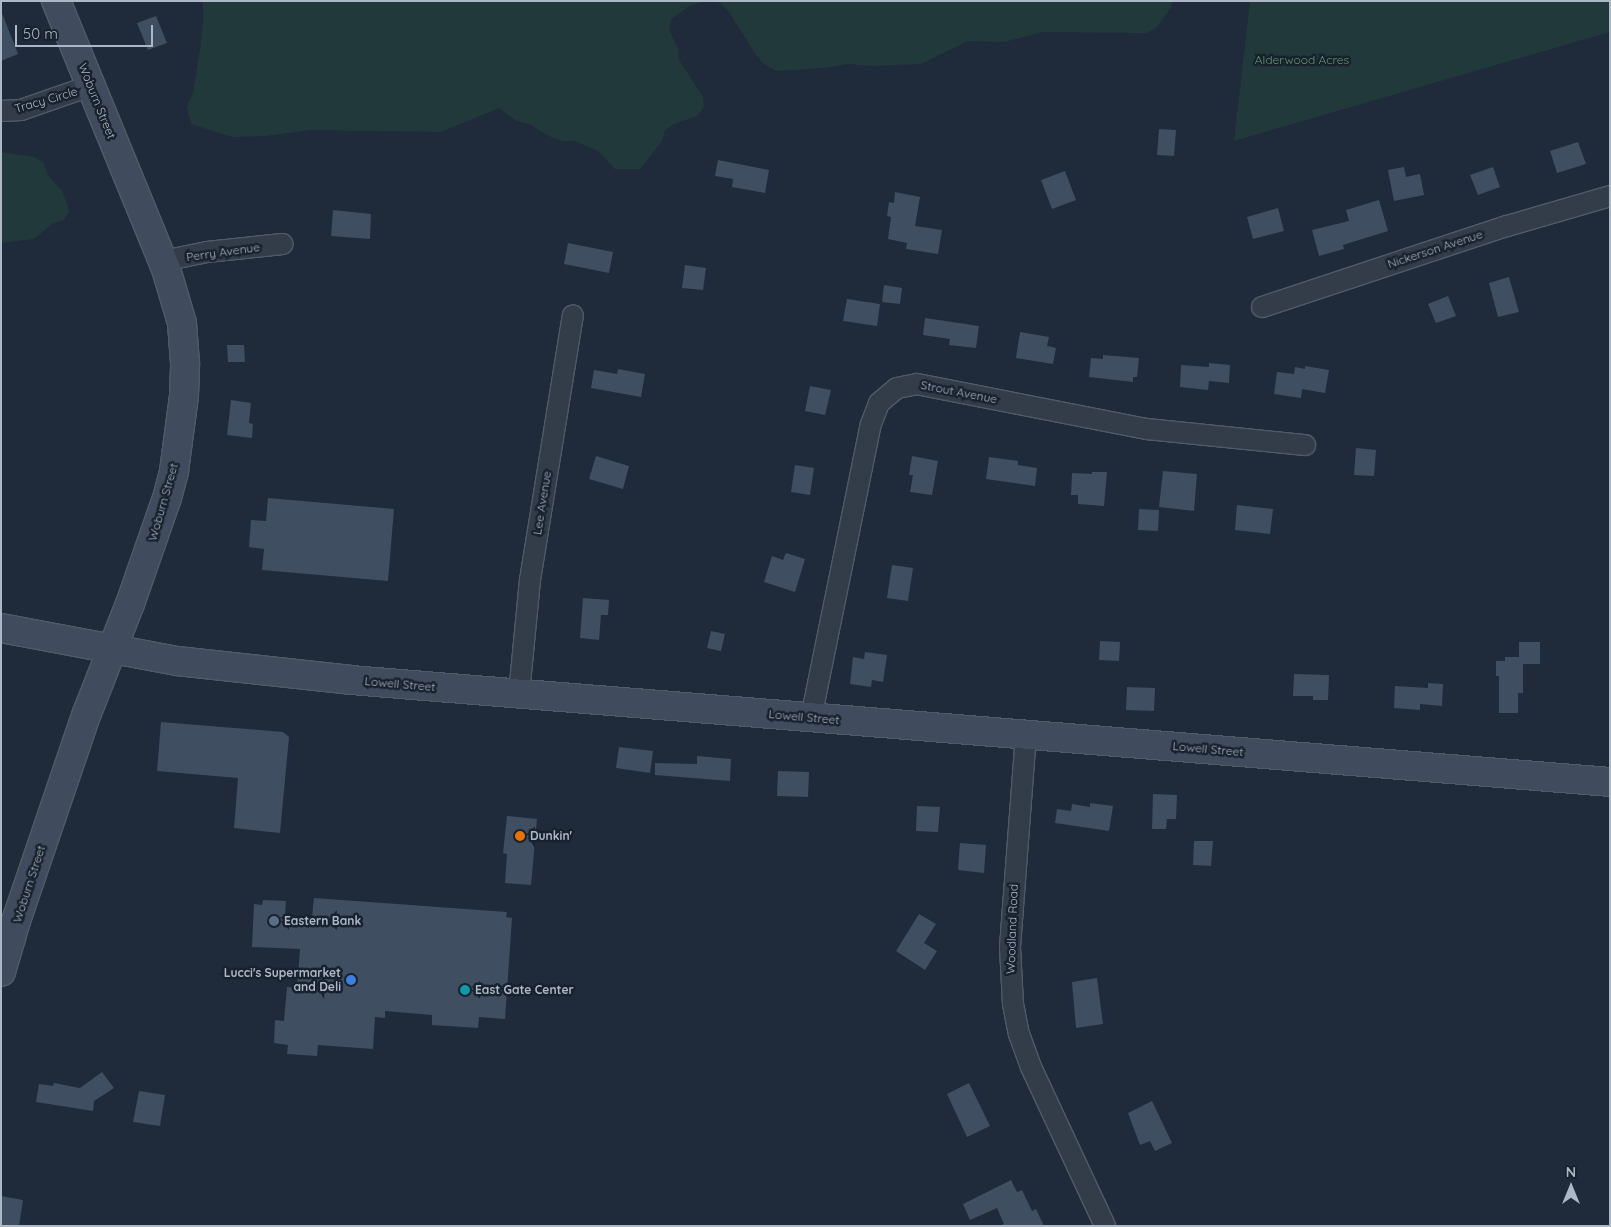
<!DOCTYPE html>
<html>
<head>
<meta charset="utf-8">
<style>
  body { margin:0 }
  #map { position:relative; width:1611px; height:1227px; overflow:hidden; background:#1f2b3a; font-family:Quicksand,sans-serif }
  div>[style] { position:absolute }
  .green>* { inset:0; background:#21393b }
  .building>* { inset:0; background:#3f4e60 }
  .roads { filter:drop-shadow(1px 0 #505b68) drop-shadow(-1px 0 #505b68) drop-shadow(0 1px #505b68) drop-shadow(0 -1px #505b68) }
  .street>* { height:20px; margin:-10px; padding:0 10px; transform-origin:10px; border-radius:10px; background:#333d4a }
  .secondary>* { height:28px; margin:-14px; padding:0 14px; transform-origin:14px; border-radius:14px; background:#404c5e }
  .dots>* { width:14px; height:14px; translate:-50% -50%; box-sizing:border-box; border:2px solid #18222f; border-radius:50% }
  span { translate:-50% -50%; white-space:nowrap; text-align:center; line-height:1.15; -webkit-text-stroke:5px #18222f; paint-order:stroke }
  .park-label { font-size:12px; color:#629a6e }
  .street-label { font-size:12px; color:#adb8c7 }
  .poi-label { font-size:12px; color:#adb8c7; font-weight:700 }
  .left { translate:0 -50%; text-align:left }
  .right { translate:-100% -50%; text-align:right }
  .frame { position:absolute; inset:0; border:2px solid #adb8c7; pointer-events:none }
  .north { position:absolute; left:1546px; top:1162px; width:50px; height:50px; -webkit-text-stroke:4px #18222f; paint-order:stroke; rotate:0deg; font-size:14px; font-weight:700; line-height:20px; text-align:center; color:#adb8c7 }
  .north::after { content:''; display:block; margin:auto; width:18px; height:22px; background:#adb8c7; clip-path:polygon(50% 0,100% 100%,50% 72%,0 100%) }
  .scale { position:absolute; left:15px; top:25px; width:138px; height:22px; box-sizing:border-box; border:2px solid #adb8c7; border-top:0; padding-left:6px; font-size:15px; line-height:18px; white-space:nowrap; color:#adb8c7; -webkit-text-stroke:4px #18222f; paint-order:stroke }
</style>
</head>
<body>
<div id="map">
  <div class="green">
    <div style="clip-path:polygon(203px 1px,707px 1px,689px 6px,671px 19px,669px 30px,678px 49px,679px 60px,703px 97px,704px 107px,697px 116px,674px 124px,665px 130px,662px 141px,640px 169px,615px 169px,598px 151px,575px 141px,563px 141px,551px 137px,529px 124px,517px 121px,499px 108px,441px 132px,311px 130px,266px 136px,232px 137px,191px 124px,187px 107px,193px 93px,200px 49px,203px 23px)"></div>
    <div style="clip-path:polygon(711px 1px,1173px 1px,1170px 9px,1156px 28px,1146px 33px,1043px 32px,1004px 42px,968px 41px,921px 64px,872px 66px,849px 64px,824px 68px,776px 71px,764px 64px,756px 55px,729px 12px,720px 3px)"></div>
    <div style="clip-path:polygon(1250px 1px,1610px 1px,1610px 32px,1234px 141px)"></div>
    <div style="clip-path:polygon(1px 152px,34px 157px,44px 163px,47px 174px,62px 191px,66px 201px,69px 211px,64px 220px,52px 224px,34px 239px,1px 243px)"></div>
  </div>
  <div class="building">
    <div style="clip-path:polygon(2px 13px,18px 54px,1px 61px,1px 14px)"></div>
    <div style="clip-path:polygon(156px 16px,167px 43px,148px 50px,137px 23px)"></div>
    <div style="clip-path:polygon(1159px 129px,1176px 130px,1174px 156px,1157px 155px)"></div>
    <div style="clip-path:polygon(1578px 142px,1586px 164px,1557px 173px,1550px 151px)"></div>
    <div style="clip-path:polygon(718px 160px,769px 170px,765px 193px,732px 187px,733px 179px,715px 176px)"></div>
    <div style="clip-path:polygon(1404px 167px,1406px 177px,1420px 174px,1424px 195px,1394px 201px,1388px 170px)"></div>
    <div style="clip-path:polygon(1493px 167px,1500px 187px,1478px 195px,1470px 175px)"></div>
    <div style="clip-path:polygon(1065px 171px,1076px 200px,1052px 209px,1041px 180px)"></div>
    <div style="clip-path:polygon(895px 192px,920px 197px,915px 226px,942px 230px,938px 254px,906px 249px,907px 243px,888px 239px,891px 217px,887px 216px,889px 202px,894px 203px)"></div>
    <div style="clip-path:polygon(1379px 200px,1388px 231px,1343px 245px,1344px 249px,1319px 256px,1312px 230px,1349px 221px,1346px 210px)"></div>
    <div style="clip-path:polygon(1278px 208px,1284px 231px,1253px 239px,1247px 217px)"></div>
    <div style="clip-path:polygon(333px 210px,371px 214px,370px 239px,331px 236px)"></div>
    <div style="clip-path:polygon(568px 243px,613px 252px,609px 273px,564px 264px)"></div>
    <div style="clip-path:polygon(685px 265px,706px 268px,703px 290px,682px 288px)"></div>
    <div style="clip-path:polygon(1509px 277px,1519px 312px,1498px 317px,1489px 283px)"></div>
    <div style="clip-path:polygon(884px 285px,902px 288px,900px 304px,882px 302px)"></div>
    <div style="clip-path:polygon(1448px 296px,1456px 316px,1436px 323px,1428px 304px)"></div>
    <div style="clip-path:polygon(847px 299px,880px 304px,877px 326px,843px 321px)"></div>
    <div style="clip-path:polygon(925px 318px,979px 326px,976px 348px,949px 345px,950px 339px,923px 335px)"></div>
    <div style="clip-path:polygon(1020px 332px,1049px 337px,1047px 346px,1056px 348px,1053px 364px,1016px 358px)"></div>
    <div style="clip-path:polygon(227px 345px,244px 345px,245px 362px,228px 362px)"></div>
    <div style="clip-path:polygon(1103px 355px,1139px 358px,1137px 377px,1133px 377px,1133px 382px,1089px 377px,1091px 358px,1103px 359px)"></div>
    <div style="clip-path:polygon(1209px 363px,1230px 365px,1229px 383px,1209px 381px,1208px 390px,1180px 387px,1181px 365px,1209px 367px)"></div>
    <div style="clip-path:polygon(1305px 366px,1329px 370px,1325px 393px,1302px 389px,1301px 398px,1274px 394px,1277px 372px,1294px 374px,1295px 367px,1305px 369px)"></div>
    <div style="clip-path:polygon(618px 369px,645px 374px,641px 397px,591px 388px,594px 370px,617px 374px)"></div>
    <div style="clip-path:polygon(810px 386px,831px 390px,825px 415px,805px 411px)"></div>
    <div style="clip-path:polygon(231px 400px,251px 403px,249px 423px,253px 424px,252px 438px,227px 435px)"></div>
    <div style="clip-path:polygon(1356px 448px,1376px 450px,1374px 476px,1354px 475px)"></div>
    <div style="clip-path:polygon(596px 456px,629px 466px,623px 489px,589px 479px)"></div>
    <div style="clip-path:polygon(912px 456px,938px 461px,932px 495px,910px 492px,913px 475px,909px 475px)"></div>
    <div style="clip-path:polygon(989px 457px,1018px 461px,1018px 465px,1037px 468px,1035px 486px,986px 479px)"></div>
    <div style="clip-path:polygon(795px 465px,814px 468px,810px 495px,791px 492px)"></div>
    <div style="clip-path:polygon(1163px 471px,1197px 474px,1194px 511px,1159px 507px)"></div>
    <div style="clip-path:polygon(1092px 472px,1107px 472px,1104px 506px,1078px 504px,1078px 495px,1071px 495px,1072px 473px,1092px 474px)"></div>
    <div style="clip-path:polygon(268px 498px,394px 509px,388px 581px,262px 570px,264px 549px,249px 547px,251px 520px,266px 521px)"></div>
    <div style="clip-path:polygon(1237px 505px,1273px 509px,1270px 534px,1235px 530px)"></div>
    <div style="clip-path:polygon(1139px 509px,1159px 510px,1158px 531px,1138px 530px)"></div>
    <div style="clip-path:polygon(786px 553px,805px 559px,795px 592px,764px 582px,772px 556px,783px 560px)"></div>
    <div style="clip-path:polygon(892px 565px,913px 568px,908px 601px,887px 598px)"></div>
    <div style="clip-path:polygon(583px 598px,609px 600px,608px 615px,601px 615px,599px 640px,580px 638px)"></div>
    <div style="clip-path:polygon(711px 631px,725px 634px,721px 651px,707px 648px)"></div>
    <div style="clip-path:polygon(1100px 641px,1120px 642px,1119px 661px,1099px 660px)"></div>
    <div style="clip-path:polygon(1519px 642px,1540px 642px,1540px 664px,1523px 664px,1523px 693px,1518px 693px,1518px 713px,1499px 713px,1499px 676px,1496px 676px,1496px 661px,1505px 661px,1505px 657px,1519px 657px)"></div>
    <div style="clip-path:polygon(865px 652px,887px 655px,883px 682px,872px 680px,871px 687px,850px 684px,853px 657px,864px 659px)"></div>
    <div style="clip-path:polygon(1294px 674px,1329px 675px,1328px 700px,1313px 700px,1313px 696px,1293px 696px)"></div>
    <div style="clip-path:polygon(1428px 683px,1443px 684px,1442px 706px,1420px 704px,1420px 710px,1394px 708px,1395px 686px,1428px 688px)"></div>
    <div style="clip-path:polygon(1127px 687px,1155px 688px,1154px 711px,1126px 710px)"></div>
    <div style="clip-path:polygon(161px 722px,283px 732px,289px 737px,280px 833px,234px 828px,238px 778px,157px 771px)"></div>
    <div style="clip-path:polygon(619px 747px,653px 751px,650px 773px,616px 768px)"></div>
    <div style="clip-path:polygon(697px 756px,731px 759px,730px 781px,655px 775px,655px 763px,697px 764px)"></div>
    <div style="clip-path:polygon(778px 771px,809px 772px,808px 797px,777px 796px)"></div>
    <div style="clip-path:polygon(1153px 794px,1177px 795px,1176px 819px,1167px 819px,1166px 829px,1152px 829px)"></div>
    <div style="clip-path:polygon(1090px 803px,1113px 806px,1109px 831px,1055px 823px,1057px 809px,1071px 811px,1072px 804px,1090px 807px)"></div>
    <div style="clip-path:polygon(917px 806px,940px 807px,938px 832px,916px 831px)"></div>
    <div style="clip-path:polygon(507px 816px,537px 819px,531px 885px,505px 883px,507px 854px,503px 853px)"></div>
    <div style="clip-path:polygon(1194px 841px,1213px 841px,1211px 866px,1193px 865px)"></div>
    <div style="clip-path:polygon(960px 843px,986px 845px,984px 873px,958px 870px)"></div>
    <div style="clip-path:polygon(314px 898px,507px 912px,506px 917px,512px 918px,505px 1019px,479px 1017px,478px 1028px,432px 1025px,432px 1015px,385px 1011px,385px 1018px,375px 1017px,373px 1049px,318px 1045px,317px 1056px,287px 1054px,288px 1045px,274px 1043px,275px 1020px,284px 1021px,287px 987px,297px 988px,300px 949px,252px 947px,254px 904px,262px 905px,263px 900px,286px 901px,285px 916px,312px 917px)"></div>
    <div style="clip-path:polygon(919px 914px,936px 924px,924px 943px,937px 951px,925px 970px,896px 951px)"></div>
    <div style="clip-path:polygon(1097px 978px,1103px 1024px,1076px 1028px,1072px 982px)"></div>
    <div style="clip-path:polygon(102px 1072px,114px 1088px,94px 1101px,93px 1111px,36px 1102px,39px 1084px,53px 1086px,54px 1083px,80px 1088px)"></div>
    <div style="clip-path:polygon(969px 1083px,990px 1126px,967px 1137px,947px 1094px)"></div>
    <div style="clip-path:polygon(139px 1091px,165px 1095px,160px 1126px,133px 1122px)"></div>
    <div style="clip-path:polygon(1152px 1101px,1172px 1143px,1155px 1151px,1150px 1141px,1140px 1145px,1128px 1113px)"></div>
    <div style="clip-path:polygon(1011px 1180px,1017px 1192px,1022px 1190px,1032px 1211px,1036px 1209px,1044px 1226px,1000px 1226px,1004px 1224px,997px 1208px,970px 1220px,963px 1204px)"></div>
    <div style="clip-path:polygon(1px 1196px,23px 1200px,19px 1226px,1px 1226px)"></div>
  </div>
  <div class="roads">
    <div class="street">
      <div style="left:1px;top:111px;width:20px;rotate:-3deg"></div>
      <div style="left:21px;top:110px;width:73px;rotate:-19.2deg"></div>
      <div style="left:163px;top:261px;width:45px;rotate:-11.6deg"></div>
      <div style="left:207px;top:252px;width:76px;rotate:-6deg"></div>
      <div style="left:1262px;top:307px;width:258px;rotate:-18.3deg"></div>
      <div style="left:1507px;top:226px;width:107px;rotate:-16.2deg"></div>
      <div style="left:519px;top:694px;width:115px;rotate:-84.5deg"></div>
      <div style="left:530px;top:580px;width:268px;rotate:-80.8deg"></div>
      <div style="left:811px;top:718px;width:300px;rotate:-78.5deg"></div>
      <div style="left:871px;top:424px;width:22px;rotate:-69deg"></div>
      <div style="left:879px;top:403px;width:23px;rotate:-40deg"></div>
      <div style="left:897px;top:388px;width:20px;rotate:-11deg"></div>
      <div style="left:917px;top:384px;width:234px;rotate:11.1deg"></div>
      <div style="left:1147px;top:429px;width:159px;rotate:5.8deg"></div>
      <div style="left:1026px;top:734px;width:214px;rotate:94.3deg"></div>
      <div style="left:1010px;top:947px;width:57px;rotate:87deg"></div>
      <div style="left:1013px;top:1004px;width:31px;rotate:79deg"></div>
      <div style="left:1019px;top:1034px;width:35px;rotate:70deg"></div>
      <div style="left:1031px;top:1067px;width:175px;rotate:65deg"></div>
    </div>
    <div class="secondary">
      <div style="left:1px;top:628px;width:179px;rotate:10.6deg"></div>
      <div style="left:177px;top:661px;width:175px;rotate:6.2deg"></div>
      <div style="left:351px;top:680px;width:1263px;rotate:4.63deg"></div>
      <div style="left:1px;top:972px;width:53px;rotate:-73.6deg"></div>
      <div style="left:16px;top:921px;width:220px;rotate:-71.2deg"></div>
      <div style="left:87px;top:713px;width:117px;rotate:-68.5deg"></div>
      <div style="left:130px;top:604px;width:112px;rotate:-70.8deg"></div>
      <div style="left:167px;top:498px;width:28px;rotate:-75deg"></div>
      <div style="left:174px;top:471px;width:76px;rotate:-82.4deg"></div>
      <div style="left:184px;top:396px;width:33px;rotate:-88deg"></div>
      <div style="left:185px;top:363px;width:40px;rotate:-94.3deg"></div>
      <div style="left:182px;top:323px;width:56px;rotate:-106.5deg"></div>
      <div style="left:166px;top:269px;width:290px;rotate:-112.3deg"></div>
    </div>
  </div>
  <div class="dots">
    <div style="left:520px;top:836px;background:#e8710a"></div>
    <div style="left:274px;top:921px;background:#5c6f8a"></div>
    <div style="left:351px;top:980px;background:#3f7fe0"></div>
    <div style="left:465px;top:990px;background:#0f9aa8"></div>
  </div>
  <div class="park-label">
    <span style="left:1302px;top:60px">Alderwood Acres</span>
  </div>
  <div class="street-label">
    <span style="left:46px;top:100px;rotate:-16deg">Tracy Circle</span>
    <span style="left:97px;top:101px;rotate:68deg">Woburn Street</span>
    <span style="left:1435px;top:249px;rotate:-18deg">Nickerson Avenue</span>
    <span style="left:223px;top:252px;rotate:-8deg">Perry Avenue</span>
    <span style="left:959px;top:392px;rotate:11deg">Strout Avenue</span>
    <span style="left:163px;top:502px;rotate:-74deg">Woburn Street</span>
    <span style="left:542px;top:503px;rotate:-81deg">Lee Avenue</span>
    <span style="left:400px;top:684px;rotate:5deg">Lowell Street</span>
    <span style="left:804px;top:717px;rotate:5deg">Lowell Street</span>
    <span style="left:1208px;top:749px;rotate:5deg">Lowell Street</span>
    <span style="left:29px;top:884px;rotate:-72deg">Woburn Street</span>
    <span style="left:1012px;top:929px;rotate:-88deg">Woodland Road</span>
  </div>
  <div class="poi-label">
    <span class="left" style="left:530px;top:836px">Dunkin'</span>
    <span class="left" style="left:284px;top:921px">Eastern Bank</span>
    <span class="right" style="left:341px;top:980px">Lucci's Supermarket<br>and Deli</span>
    <span class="left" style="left:475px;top:990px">East Gate Center</span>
  </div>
  <div class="frame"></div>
  <div class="north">N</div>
  <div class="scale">50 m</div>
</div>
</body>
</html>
